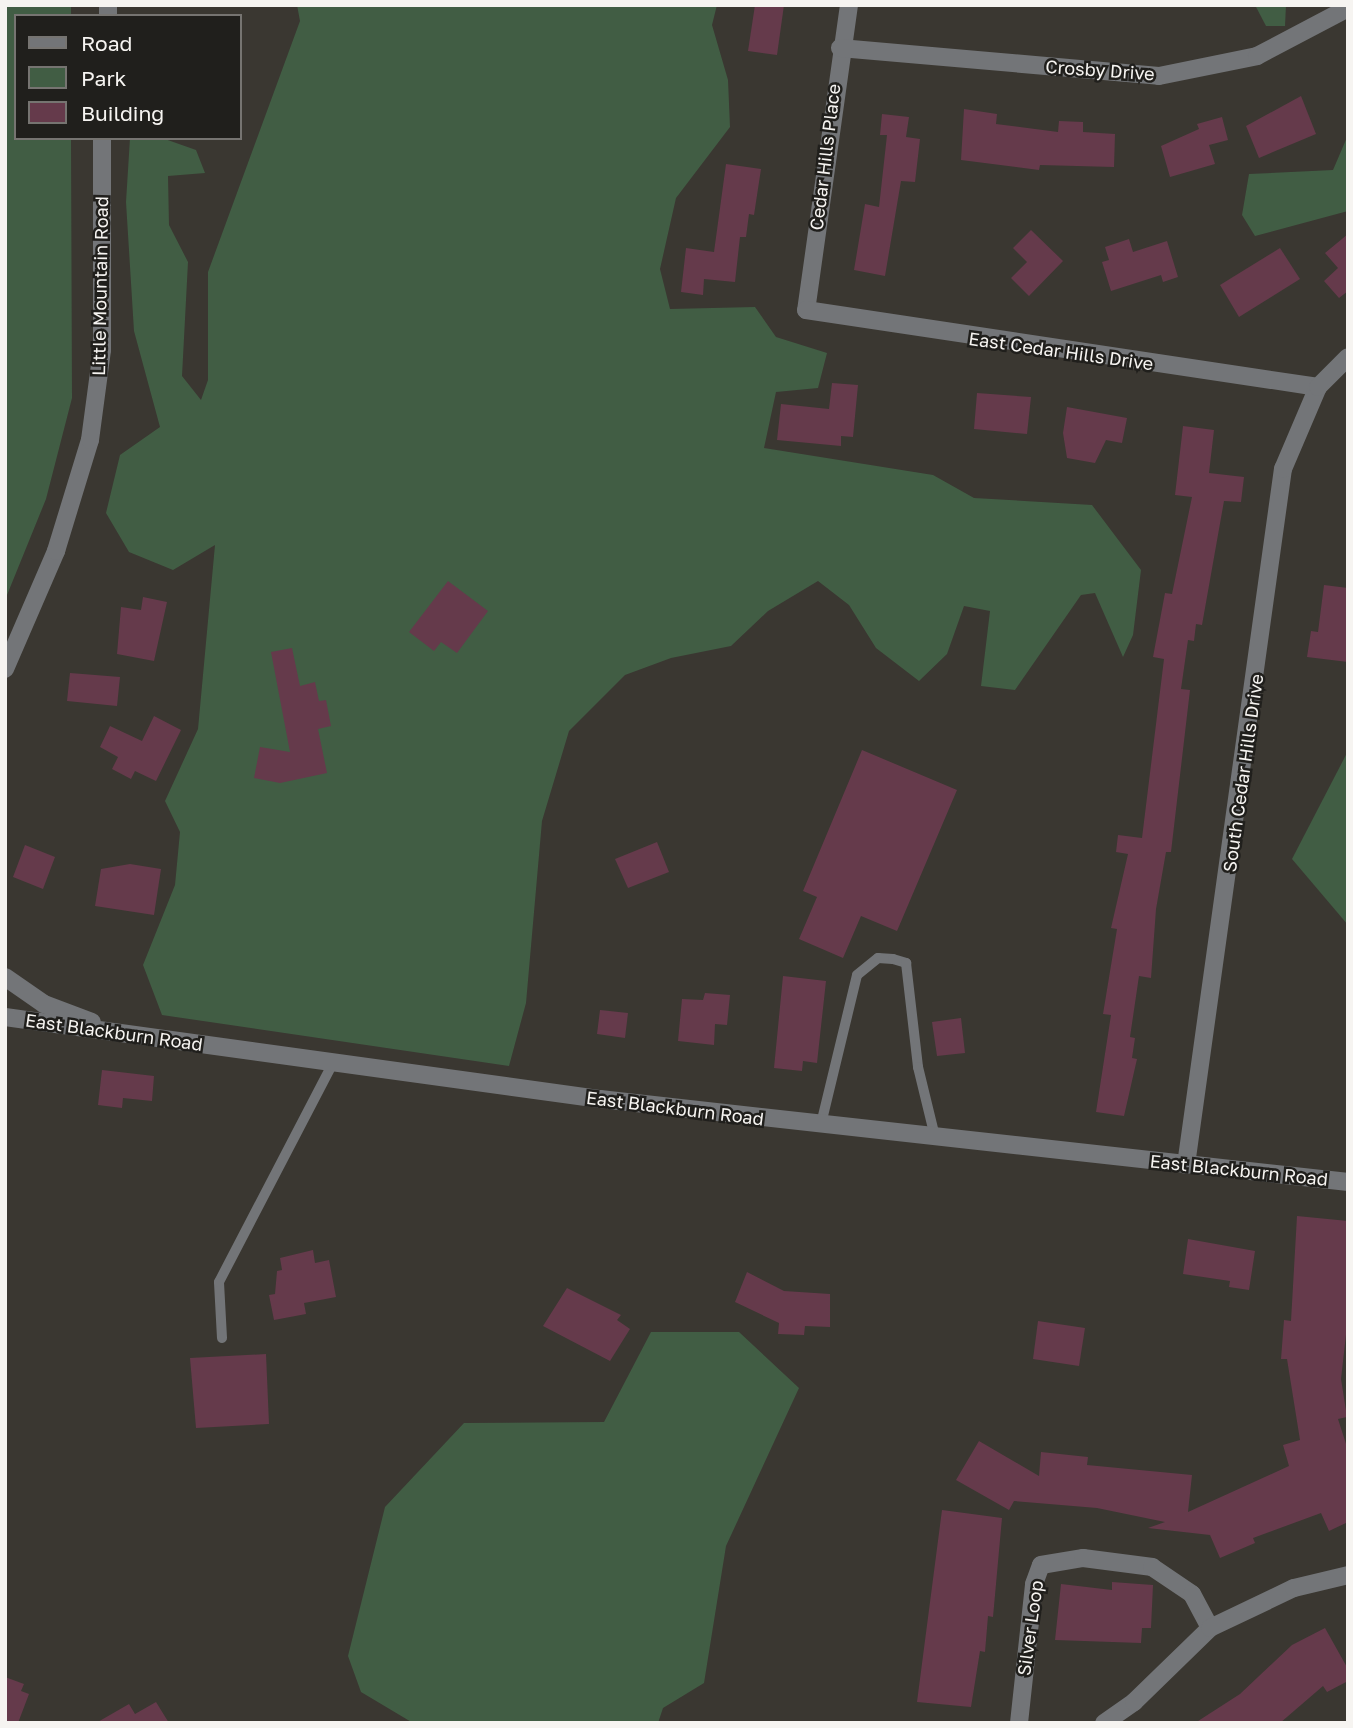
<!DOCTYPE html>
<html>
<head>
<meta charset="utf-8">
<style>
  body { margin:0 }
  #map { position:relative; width:1353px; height:1728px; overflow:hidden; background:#3a3731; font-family:"Golos Text",sans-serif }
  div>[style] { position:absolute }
  .green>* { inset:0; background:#415d44 }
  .building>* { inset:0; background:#653a4b }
  .service>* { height:10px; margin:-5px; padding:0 5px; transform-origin:5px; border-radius:5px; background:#737578 }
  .minor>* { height:18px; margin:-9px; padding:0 9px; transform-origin:9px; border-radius:9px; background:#737578 }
  .tertiary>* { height:18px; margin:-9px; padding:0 9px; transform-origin:9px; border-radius:9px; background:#737578 }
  span { translate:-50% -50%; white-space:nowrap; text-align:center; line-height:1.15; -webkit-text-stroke:5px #201f1c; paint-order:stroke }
  .street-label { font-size:18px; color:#f6f4f1 }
  .frame { position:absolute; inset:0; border:7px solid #f6f4f1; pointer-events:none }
  .legend { position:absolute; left:14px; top:14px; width:228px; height:126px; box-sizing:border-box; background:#201f1c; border:2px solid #767471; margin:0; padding:9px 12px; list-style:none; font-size:21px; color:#f6f4f1 }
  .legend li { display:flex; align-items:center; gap:14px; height:35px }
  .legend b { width:35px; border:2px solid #767471 }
</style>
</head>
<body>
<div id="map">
  <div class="green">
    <div style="clip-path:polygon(5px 5px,71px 5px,71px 16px,16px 16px,16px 138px,71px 138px,72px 398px,46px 499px,5px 600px)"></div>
    <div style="clip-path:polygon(297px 5px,717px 5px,712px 25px,728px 80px,730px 127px,676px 198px,660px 269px,670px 309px,755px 307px,776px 337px,827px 353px,818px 388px,776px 392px,764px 448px,933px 475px,974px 498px,1092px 505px,1141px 570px,1133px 635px,1123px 657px,1095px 593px,1081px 595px,1015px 690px,981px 686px,990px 611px,964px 606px,947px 654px,919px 681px,876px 648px,849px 605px,818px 581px,768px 611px,731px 646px,671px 658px,625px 675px,569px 731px,542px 821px,526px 1003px,509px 1066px,162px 1015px,143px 965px,175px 885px,180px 832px,165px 801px,198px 729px,215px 545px,173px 570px,129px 552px,106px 513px,120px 455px,160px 427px,134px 331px,126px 202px,130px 138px,162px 138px,196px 150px,205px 173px,168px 176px,169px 225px,188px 262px,182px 376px,201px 400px,208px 380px,208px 272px,300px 21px)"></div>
    <div style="clip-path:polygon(1255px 5px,1286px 5px,1285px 26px,1266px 26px)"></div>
    <div style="clip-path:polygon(1348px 135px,1348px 211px,1255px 236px,1242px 215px,1249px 174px,1333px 170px)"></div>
    <div style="clip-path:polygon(1348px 751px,1348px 925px,1292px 859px)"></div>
    <div style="clip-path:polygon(651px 1332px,739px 1332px,799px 1388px,726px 1546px,704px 1683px,663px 1708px,658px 1723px,413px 1723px,361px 1692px,348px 1656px,385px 1507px,464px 1423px,604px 1422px)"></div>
  </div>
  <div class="building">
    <div style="clip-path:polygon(755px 5px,784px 5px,777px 55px,748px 51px)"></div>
    <div style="clip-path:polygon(1301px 96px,1316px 134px,1259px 158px,1246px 126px)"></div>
    <div style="clip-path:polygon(964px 109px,997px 114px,996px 124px,1058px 132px,1059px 121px,1083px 122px,1083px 132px,1115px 134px,1114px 167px,1040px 165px,1039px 170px,961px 160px)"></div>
    <div style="clip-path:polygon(882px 114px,909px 117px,906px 137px,920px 139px,915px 182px,901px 181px,885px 276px,854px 270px,865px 204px,879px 207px,887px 135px,880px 135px)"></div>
    <div style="clip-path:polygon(1222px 117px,1228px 140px,1209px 145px,1215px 164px,1170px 177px,1161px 146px,1199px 129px,1197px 124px)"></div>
    <div style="clip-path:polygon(726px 164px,761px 169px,754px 215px,749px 214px,746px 237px,740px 237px,735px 282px,704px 279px,703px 295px,681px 292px,686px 248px,714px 252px)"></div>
    <div style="clip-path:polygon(1031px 230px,1063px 261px,1029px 296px,1011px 278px,1027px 262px,1013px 248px)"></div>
    <div style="clip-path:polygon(1348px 234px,1348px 291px,1339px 298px,1324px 281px,1338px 268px,1325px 253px)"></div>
    <div style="clip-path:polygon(1129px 239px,1133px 252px,1167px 241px,1178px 277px,1163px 282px,1161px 275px,1111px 291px,1102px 262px,1109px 260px,1105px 247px)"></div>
    <div style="clip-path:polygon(1280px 248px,1300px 279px,1239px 317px,1220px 285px)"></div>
    <div style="clip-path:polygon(832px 383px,858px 385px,853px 437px,841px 436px,841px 446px,777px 440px,781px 404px,829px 409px)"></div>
    <div style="clip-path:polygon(977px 393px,1031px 397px,1027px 434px,974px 429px)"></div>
    <div style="clip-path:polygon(1067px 407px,1127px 418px,1122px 443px,1106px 440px,1095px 463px,1067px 458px,1063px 433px)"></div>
    <div style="clip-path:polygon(1183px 426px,1214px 430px,1209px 473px,1244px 477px,1241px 502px,1224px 501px,1202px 625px,1196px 624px,1194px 641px,1188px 640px,1181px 689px,1190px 690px,1171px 852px,1166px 852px,1156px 909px,1151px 978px,1139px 976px,1130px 1037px,1135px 1038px,1132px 1058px,1137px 1059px,1124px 1116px,1096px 1112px,1111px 1015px,1103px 1014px,1117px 929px,1111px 928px,1128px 854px,1116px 852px,1118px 835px,1142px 838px,1164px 659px,1153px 657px,1165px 593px,1172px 594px,1192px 497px,1175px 495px)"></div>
    <div style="clip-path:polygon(448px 581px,488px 611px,457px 653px,441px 642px,434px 651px,409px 632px)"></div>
    <div style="clip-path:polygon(1324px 585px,1348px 588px,1348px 662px,1307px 657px,1311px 631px,1318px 632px)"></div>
    <div style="clip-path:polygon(143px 597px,167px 602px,154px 661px,117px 654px,121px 607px,141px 610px)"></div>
    <div style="clip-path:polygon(292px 648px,300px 686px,315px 682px,319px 701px,326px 700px,331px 726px,318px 729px,327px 773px,280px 783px,254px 778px,260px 747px,290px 752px,271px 652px)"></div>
    <div style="clip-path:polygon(70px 673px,120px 677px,117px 706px,67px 701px)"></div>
    <div style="clip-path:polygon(154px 716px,181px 730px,156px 781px,135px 771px,131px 779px,112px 769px,118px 757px,100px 747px,110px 726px,142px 741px)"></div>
    <div style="clip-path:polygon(862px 750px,957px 790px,897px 931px,861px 916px,843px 958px,799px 939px,817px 897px,803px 891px)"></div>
    <div style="clip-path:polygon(657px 842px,669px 872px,628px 888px,615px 859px)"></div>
    <div style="clip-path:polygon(25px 845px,55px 857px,43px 889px,13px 877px)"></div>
    <div style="clip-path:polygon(130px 864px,161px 869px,154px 915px,95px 906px,101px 869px)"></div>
    <div style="clip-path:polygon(783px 976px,826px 981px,817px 1063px,803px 1061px,802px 1071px,774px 1068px)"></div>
    <div style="clip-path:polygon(705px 993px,730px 995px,727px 1025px,715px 1024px,714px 1045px,678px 1041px,682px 999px,703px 1000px)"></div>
    <div style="clip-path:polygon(600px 1010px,628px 1013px,625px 1038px,597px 1034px)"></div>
    <div style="clip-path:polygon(961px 1018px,965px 1053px,937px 1056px,932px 1022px)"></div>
    <div style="clip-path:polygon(102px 1070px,154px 1076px,152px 1101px,123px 1098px,122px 1108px,98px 1105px)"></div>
    <div style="clip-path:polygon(1297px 1216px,1348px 1221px,1348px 1317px,1341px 1379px,1347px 1417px,1338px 1419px,1348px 1450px,1348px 1522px,1329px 1531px,1321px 1513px,1253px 1538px,1255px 1543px,1220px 1558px,1210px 1535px,1148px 1528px,1165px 1522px,1097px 1508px,1014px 1501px,1009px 1510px,956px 1480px,979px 1441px,1039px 1476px,1041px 1452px,1088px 1457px,1087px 1465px,1192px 1475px,1188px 1512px,1289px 1466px,1283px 1445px,1300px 1440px,1287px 1359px,1281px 1359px,1284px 1320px,1291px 1321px)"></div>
    <div style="clip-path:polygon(1188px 1239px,1255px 1251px,1249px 1290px,1229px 1287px,1230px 1281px,1183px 1274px)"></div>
    <div style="clip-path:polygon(313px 1250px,315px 1263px,329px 1260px,336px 1297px,304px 1303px,306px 1314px,274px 1320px,269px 1295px,275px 1294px,277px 1271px,282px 1270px,280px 1258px)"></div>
    <div style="clip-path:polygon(747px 1272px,784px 1291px,830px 1294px,830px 1327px,805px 1326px,804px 1335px,778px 1334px,779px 1323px,735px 1302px)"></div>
    <div style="clip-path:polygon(567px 1288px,621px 1315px,617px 1320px,630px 1329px,610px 1361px,543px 1326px)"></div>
    <div style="clip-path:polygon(1038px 1321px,1085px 1328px,1079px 1366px,1033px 1359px)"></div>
    <div style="clip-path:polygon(266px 1354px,269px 1424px,196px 1428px,190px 1358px)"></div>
    <div style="clip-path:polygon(942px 1510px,1002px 1518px,993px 1617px,988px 1616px,985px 1652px,980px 1651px,971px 1707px,917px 1702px)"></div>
    <div style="clip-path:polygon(1112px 1582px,1153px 1585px,1151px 1628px,1142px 1628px,1141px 1643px,1055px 1640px,1061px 1584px,1112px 1590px)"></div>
    <div style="clip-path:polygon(1325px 1628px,1348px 1669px,1348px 1681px,1327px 1692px,1323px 1686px,1280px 1723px,1195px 1723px,1240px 1694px,1292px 1645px)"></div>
    <div style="clip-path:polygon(5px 1677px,24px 1684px,21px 1691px,29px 1694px,18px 1723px,5px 1723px)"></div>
    <div style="clip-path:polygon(156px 1702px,169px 1723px,96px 1723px,129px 1704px,135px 1714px)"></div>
  </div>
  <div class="service">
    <div style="left:821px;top:1124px;width:153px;rotate:-76.4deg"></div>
    <div style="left:857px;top:975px;width:27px;rotate:-39deg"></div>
    <div style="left:878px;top:958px;width:15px;rotate:4deg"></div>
    <div style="left:893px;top:959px;width:14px;rotate:17deg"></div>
    <div style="left:906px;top:963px;width:105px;rotate:83.4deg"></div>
    <div style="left:918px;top:1067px;width:72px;rotate:76.3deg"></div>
    <div style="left:222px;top:1338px;width:56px;rotate:-93.1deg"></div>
    <div style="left:219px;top:1282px;width:247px;rotate:-62.5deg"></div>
  </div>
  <div class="minor">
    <div style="left:849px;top:5px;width:308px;rotate:98deg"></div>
    <div style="left:806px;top:310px;width:518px;rotate:8.55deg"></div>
    <div style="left:840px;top:48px;width:320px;rotate:5deg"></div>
    <div style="left:1159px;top:76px;width:100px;rotate:-11.5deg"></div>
    <div style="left:1257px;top:56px;width:103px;rotate:-27.8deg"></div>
    <div style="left:1186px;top:1165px;width:703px;rotate:-82.07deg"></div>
    <div style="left:1283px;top:469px;width:89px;rotate:-66.9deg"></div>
    <div style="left:1318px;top:387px;width:42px;rotate:-45deg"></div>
    <div style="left:1019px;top:1723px;width:140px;rotate:-83.8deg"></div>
    <div style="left:1034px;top:1584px;width:20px;rotate:-70deg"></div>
    <div style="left:1041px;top:1565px;width:43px;rotate:-9.5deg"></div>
    <div style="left:1083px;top:1558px;width:70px;rotate:7.4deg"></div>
    <div style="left:1152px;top:1567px;width:48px;rotate:34deg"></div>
    <div style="left:1192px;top:1594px;width:38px;rotate:62deg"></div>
    <div style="left:1104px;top:1723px;width:37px;rotate:-35deg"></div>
    <div style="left:1134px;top:1702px;width:106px;rotate:-44.2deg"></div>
    <div style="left:1210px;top:1628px;width:93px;rotate:-25.5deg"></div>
    <div style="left:1294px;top:1588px;width:56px;rotate:-13.5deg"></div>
  </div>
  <div class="tertiary">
    <div style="left:108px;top:16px;width:11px;rotate:-90deg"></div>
    <div style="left:5px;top:669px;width:129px;rotate:-66.6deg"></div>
    <div style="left:56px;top:551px;width:116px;rotate:-73deg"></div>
    <div style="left:90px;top:440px;width:91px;rotate:-82.4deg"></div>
    <div style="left:102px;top:350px;width:212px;rotate:-90deg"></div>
    <div style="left:5px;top:977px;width:47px;rotate:34.7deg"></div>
    <div style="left:44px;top:1004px;width:51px;rotate:20.6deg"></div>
    <div style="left:5px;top:1017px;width:601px;rotate:7.85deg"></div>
    <div style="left:600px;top:1099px;width:753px;rotate:6.33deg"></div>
  </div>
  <div class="street-label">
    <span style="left:1100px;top:70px;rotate:4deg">Crosby Drive</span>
    <span style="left:825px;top:157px;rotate:-83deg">Cedar Hills Place</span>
    <span style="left:100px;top:286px;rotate:-89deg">Little Mountain Road</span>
    <span style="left:1061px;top:351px;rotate:8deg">East Cedar Hills Drive</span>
    <span style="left:1243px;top:773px;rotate:-82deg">South Cedar Hills Drive</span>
    <span style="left:114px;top:1032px;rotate:8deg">East Blackburn Road</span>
    <span style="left:675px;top:1108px;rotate:7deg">East Blackburn Road</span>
    <span style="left:1239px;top:1170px;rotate:6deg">East Blackburn Road</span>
    <span style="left:1030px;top:1628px;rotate:-82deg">Silver Loop</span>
  </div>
  <div class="frame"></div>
  <ul class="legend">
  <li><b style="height:9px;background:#737578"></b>Road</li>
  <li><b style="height:19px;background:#415d44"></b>Park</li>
  <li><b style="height:19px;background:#653a4b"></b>Building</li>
  </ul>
</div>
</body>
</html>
